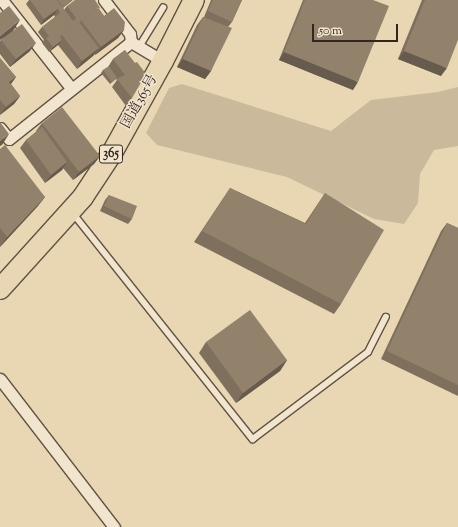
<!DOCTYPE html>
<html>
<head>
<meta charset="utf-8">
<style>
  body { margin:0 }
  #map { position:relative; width:458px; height:527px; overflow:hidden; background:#e9d7b3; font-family:"Sorts Mill Goudy","Noto Serif JP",serif }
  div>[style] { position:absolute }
  .green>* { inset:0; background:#cab99a }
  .roads { filter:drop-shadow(1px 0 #605245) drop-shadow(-1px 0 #605245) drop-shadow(0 1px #605245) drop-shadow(0 -1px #605245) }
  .lane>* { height:5.5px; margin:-2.75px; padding:0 2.75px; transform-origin:2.75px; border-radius:2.75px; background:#f1e5ce }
  .street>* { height:11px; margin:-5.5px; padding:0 5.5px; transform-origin:5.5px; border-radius:5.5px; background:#f1e5ce }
  .highway>* { height:20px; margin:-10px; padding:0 10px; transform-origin:10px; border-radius:10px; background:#e9d7b3 }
  .wall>* { inset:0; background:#7e705d }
  .shaded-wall>* { inset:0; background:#665b4c }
  .building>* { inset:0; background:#92826c }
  span { translate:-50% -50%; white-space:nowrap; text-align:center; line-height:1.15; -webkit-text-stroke:3px #f1e5ce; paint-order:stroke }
  .shield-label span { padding:1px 3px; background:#f1e5ce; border:1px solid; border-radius:3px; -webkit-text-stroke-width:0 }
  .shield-label { font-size:13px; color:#332520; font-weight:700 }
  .street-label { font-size:14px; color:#332520 }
  .scale { position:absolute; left:312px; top:24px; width:86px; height:18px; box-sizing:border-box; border:2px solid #332520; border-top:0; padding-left:5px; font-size:12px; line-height:14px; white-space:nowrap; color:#332520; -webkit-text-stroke:3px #f1e5ce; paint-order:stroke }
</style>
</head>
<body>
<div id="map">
  <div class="green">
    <div style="clip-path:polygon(182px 84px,331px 131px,371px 100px,438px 92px,458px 87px,458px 146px,434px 150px,420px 174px,418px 203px,404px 224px,374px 219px,287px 177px,157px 145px,146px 133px,169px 88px)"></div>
  </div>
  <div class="roads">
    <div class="lane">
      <div style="left:139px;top:47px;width:46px;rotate:-58.4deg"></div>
      <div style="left:73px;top:213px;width:289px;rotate:51.5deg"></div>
      <div style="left:253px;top:439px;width:144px;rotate:-37.1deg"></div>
      <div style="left:368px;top:352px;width:39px;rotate:-63deg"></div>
    </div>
    <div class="street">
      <div style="left:2px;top:0;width:112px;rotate:51.9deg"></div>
      <div style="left:104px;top:0;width:43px;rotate:52.6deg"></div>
      <div style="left:130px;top:34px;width:8px;rotate:83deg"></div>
      <div style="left:131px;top:42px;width:37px;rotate:31deg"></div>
      <div style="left:0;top:128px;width:14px;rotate:51deg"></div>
      <div style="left:9px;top:139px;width:156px;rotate:-38.5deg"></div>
      <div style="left:0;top:379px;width:187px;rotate:52.4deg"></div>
    </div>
    <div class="highway">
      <div style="left:0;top:289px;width:124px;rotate:-47.9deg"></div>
      <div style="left:83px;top:197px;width:53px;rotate:-56.6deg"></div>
      <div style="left:112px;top:153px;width:105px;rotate:-61deg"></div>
      <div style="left:163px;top:61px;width:68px;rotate:-63.1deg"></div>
    </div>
  </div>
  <div class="wall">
    <div style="clip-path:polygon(29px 0,73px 0,63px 8px,64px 10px,67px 6px,99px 9px,104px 16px,124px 30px,118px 38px,95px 55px,95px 54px,93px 56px,77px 69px,58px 45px,49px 52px,42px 43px,44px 40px,38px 32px,42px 27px,55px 17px,54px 15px,41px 25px,26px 4px)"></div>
    <div style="clip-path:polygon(211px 0,242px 0,232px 22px,228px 27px,211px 71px,205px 79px,177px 67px,197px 25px,203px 17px,204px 17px)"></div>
    <div style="clip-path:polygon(303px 0,373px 0,353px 90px,279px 60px)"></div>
    <div style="clip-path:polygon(422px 0,458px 0,441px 76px,398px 59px)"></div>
    <div style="clip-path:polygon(20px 20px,13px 30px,30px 51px,10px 67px,0 54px,0 41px)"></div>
    <div style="clip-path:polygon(125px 50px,132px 98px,126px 106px,112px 87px,117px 80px,116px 79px,110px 84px,101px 73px,103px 70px,108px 67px,113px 59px)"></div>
    <div style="clip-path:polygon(0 58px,16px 77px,11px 84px,20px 96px,14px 104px,0 115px)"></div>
    <div style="clip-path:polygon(42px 123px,100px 156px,94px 164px,73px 180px,63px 168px,62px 170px,45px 183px,20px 148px,26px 140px,36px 132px,36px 131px)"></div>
    <div style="clip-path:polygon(0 149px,45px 197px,37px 207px,0 247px)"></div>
    <div style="clip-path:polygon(230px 188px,305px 223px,325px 193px,341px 304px,334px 314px,194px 242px)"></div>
    <div style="clip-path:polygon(109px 195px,132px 219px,128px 224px,100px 211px,105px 200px)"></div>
    <div style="clip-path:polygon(447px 223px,458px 228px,458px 396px,381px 359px,441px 231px)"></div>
    <div style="clip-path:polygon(206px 342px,287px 360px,280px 371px,236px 403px,199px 353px)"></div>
  </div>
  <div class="shaded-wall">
    <div style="clip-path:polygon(58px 9px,54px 15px,41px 25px,44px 19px)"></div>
    <div style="clip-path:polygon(20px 20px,13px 31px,0 40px,0 36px)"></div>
    <div style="clip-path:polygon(124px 30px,118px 38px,95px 55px,101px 47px)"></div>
    <div style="clip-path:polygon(62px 40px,58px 45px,49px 52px,53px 47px)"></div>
    <div style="clip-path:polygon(36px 43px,30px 51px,10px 67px,16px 59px)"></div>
    <div style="clip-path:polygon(99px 48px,93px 56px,77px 69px,82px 61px)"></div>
    <div style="clip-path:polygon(404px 51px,447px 68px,441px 76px,398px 59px)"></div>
    <div style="clip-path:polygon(284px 52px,358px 82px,353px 90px,279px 60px)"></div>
    <div style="clip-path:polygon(183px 59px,211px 71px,205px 79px,177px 67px)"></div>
    <div style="clip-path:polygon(16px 77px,10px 85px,9px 82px)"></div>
    <div style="clip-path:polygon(20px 96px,14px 104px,0 115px,6px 107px)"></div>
    <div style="clip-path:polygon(9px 134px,2px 145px,0 146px,0 141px)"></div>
    <div style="clip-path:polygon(100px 156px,94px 164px,73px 180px,79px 172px)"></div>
    <div style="clip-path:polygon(67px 162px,62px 170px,45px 183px,51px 175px)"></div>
    <div style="clip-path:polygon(45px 197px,37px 207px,0 247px,7px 237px)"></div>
    <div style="clip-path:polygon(287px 360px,280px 371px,236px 403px,243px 393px)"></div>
  </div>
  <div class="building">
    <div style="clip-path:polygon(30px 0,57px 0,73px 21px,76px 18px,67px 6px,75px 0,95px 0,100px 8px,99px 9px,98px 8px,81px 20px,80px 23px,79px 22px,62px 35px,60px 37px,62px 40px,53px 47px,46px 38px,49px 36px,42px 27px,60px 13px,58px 9px,44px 19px)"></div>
    <div style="clip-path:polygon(58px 0,72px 0,63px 7px)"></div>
    <div style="clip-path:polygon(213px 0,242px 0,232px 22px,208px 11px)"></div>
    <div style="clip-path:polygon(305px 0,373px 0,389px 6px,358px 82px,284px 52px)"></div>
    <div style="clip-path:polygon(425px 0,458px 0,458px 40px,447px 68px,404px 51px)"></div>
    <div style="clip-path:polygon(9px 6px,20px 20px,0 36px,0 13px)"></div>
    <div style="clip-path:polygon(98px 8px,104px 16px,114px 8px,125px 22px,124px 30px,101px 47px,81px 20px)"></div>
    <div style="clip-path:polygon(203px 17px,232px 28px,211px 71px,183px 59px)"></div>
    <div style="clip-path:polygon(79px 22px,99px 48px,82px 61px,62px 35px)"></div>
    <div style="clip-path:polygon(22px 24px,36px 43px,16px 59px,1px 40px)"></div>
    <div style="clip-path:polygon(125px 50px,135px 63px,137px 62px,146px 74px,132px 98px,117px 79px,125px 75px,113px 59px)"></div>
    <div style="clip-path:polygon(0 58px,16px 77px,9px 82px,20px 96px,6px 107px,0 100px)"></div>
    <div style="clip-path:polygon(109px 66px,117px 78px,112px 82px,103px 70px)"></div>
    <div style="clip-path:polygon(62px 107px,100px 156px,79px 172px,42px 123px)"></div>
    <div style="clip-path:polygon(0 122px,9px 134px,0 141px)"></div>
    <div style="clip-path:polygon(42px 127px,67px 162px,51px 175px,26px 140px)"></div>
    <div style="clip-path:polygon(5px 145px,45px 197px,7px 237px,0 228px,0 149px)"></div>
    <div style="clip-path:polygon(230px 188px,306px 224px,325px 193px,384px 230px,341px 304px,202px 231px)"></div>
    <div style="clip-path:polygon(109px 195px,137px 206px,132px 219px,104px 206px)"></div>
    <div style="clip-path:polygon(447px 223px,458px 228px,458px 385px,387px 351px)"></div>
    <div style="clip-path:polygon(250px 310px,287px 360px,243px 393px,206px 342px)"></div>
  </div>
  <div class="shield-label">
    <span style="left:111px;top:154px">365</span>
  </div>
  <div class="street-label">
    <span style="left:140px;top:102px;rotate:-61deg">国道365号</span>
  </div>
  <div class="scale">50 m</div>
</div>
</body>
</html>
